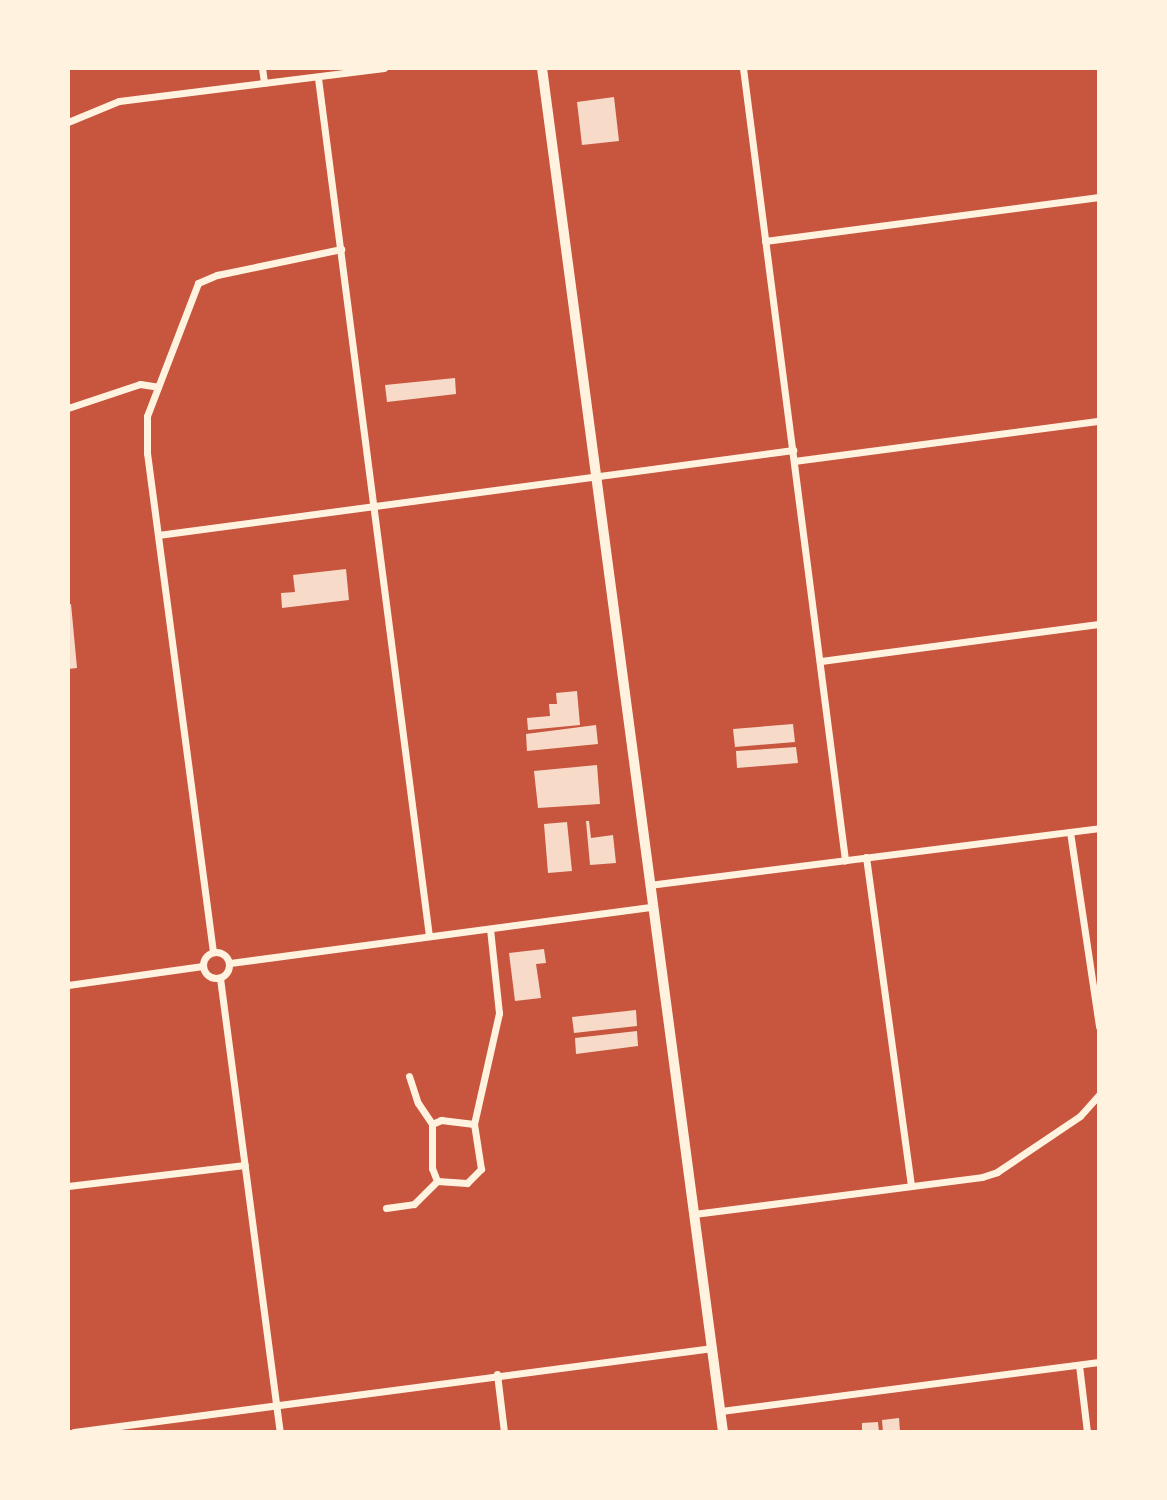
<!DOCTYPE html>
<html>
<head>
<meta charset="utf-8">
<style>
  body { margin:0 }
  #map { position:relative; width:1167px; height:1500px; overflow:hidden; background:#c8553d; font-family:"PT Sans Narrow",sans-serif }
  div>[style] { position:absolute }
  .building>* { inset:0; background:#f7dbc8 }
  .minor>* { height:7px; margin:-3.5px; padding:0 3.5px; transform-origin:3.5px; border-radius:3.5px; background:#fff3e0 }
  .minor>.ring { margin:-3.5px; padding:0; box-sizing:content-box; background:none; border:7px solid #fff3e0; border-radius:50% }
  .tertiary>* { height:10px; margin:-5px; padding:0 5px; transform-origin:5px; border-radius:5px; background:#fff3e0 }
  span { translate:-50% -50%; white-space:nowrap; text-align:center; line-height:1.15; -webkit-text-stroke:6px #fff3e0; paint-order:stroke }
  .frame { position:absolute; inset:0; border:70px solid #fff3e0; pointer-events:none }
</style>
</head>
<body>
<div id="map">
  <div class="building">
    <div style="clip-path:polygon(614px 97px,619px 141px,582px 145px,577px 102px)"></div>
    <div style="clip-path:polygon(455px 378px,456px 394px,387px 402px,385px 385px)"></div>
    <div style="clip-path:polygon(346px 569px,349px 600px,282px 608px,281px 593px,295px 592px,293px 575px)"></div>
    <div style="clip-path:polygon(71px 604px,77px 668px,68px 669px,68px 605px)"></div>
    <div style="clip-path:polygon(577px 691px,580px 725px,528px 730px,527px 718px,550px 716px,549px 704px,557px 704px,556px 693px)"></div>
    <div style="clip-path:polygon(793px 724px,795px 742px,735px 747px,733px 729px)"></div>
    <div style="clip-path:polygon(596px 725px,598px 744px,527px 751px,526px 734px)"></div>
    <div style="clip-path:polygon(796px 747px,798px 763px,737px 768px,736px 751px)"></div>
    <div style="clip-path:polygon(597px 765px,600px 804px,538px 808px,534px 771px)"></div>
    <div style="clip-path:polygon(586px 821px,589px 821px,591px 838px,613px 835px,616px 863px,590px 865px)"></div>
    <div style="clip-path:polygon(567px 822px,572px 871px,548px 873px,544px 824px)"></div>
    <div style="clip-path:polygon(544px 949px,546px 963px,536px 964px,541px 998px,515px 1001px,509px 953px)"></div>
    <div style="clip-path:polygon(636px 1010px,637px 1026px,574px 1033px,572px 1017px)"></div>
    <div style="clip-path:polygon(637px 1031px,638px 1046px,576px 1054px,575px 1038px)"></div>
    <div style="clip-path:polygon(899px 1418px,900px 1432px,883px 1432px,882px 1420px)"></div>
    <div style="clip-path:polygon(878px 1422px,879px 1432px,862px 1432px,862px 1423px)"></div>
  </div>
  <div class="minor">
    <div style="left:262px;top:68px;width:15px;rotate:82deg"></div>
    <div style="left:743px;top:68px;width:799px;rotate:82.66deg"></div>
    <div style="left:318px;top:78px;width:865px;rotate:82.63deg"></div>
    <div style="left:68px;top:122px;width:55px;rotate:-22.4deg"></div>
    <div style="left:119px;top:101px;width:267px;rotate:-7.1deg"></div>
    <div style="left:765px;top:241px;width:337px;rotate:-7.5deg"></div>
    <div style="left:68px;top:408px;width:76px;rotate:-18.4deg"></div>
    <div style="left:140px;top:384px;width:18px;rotate:9deg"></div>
    <div style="left:794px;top:461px;width:308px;rotate:-7.5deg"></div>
    <div style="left:158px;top:535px;width:641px;rotate:-7.62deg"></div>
    <div style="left:821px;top:661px;width:280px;rotate:-7.6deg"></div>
    <div style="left:1070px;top:832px;width:197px;rotate:81.5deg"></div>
    <div style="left:866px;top:857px;width:332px;rotate:82.2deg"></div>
    <div style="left:649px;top:885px;width:454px;rotate:-7.2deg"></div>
    <div style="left:213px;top:952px;width:503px;rotate:-97.53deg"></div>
    <div style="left:147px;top:453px;width:37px;rotate:-90deg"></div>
    <div style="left:147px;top:416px;width:142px;rotate:-69deg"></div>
    <div style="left:198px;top:283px;width:21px;rotate:-23deg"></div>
    <div style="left:217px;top:275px;width:127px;rotate:-11.8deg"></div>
    <div class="ring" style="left:203px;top:952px;width:19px;height:19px"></div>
    <div style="left:230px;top:963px;width:426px;rotate:-7.6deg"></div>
    <div style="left:220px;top:978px;width:458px;rotate:82.5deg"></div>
    <div style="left:68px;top:985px;width:136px;rotate:-8deg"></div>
    <div style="left:409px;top:1076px;width:28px;rotate:72deg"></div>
    <div style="left:418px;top:1103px;width:25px;rotate:56deg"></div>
    <div style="left:437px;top:1181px;width:30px;rotate:4deg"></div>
    <div style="left:467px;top:1183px;width:20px;rotate:-45deg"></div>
    <div style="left:481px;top:1169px;width:46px;rotate:-98.8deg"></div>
    <div style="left:474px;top:1124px;width:114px;rotate:-77.3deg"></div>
    <div style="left:499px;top:1013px;width:84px;rotate:-96.1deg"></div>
    <div style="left:437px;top:1181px;width:14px;rotate:-111deg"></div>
    <div style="left:432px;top:1168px;width:44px;rotate:-90deg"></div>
    <div style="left:432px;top:1124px;width:10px;rotate:-24deg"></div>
    <div style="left:441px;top:1120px;width:33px;rotate:7deg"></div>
    <div style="left:68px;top:1186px;width:178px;rotate:-6.8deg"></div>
    <div style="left:386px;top:1208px;width:28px;rotate:-8deg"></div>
    <div style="left:414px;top:1204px;width:33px;rotate:-45deg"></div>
    <div style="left:694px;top:1214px;width:290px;rotate:-7.3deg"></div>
    <div style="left:982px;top:1177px;width:16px;rotate:-18deg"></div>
    <div style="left:997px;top:1172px;width:100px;rotate:-34deg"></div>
    <div style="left:1080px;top:1116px;width:28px;rotate:-48deg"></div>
    <div style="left:1079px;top:1365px;width:67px;rotate:83.2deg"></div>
    <div style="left:497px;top:1374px;width:58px;rotate:83.1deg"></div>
    <div style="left:721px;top:1411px;width:381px;rotate:-7.4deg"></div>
    <div style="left:74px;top:1432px;width:644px;rotate:-7.5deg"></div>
  </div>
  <div class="tertiary">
    <div style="left:542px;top:68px;width:1376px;rotate:82.44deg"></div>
  </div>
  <div class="frame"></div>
</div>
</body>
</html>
